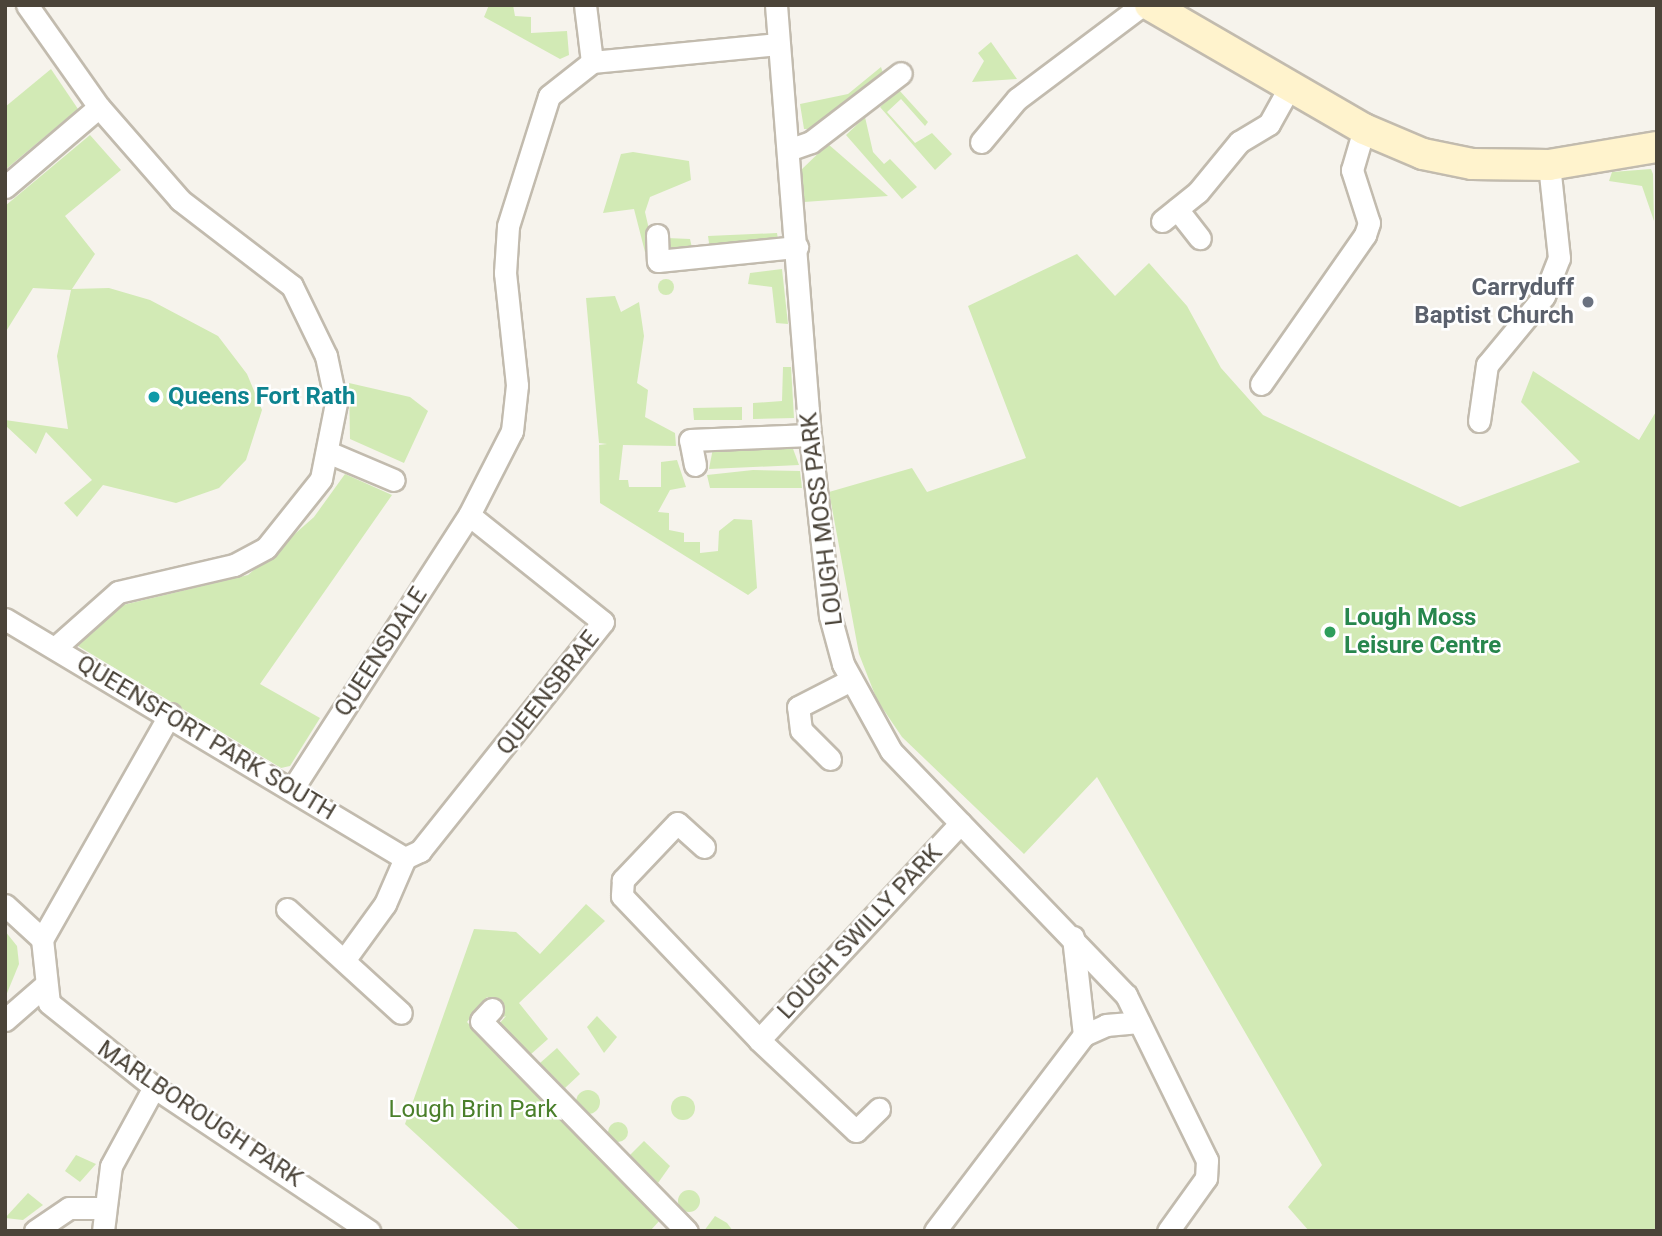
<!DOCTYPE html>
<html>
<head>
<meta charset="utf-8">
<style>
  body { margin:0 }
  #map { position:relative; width:1662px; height:1236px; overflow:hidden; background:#f6f3ec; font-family:Roboto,sans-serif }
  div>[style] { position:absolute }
  .green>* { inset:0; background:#d2eab5 }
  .round { border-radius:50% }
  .roads { filter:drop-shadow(2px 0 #c2bbae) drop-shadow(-2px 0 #c2bbae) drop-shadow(0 2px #c2bbae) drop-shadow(0 -2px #c2bbae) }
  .street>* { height:21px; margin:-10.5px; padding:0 10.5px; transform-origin:10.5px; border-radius:10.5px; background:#fff }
  .secondary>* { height:30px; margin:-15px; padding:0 15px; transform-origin:15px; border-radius:15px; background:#fff3cd }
  .dots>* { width:19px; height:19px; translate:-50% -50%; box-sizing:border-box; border:4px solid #fff; border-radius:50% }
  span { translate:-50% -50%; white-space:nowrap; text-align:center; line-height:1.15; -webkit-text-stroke:5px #fff; paint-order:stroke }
  .worship-label { font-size:24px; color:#5b616d; font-weight:700 }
  .right { translate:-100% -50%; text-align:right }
  .culture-label { font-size:24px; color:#0d838f; font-weight:700 }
  .left { translate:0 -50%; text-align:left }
  .street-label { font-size:24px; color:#4b4439 }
  .leisure-label { font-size:24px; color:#27864d; font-weight:700 }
  .park-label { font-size:24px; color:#4a7f2a }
  .frame { position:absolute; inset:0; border:7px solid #4b4439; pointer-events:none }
</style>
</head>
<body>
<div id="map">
  <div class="green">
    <div style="clip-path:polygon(489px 5px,513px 5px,515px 16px,531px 17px,531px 33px,567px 31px,569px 55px,560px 59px,484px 17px)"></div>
    <div style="clip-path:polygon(991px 42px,1017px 79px,972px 82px,984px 61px,978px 53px)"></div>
    <div style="clip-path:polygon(881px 67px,884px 76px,816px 129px,804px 129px,800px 104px,848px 94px)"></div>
    <div style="clip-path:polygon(51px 69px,78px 109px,5px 170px,5px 107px)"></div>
    <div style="clip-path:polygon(899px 90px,928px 122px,925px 126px,901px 99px,887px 112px,915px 143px,932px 133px,952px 154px,935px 170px,880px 107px)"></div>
    <div style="clip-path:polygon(865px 117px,873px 152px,884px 164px,890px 159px,917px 187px,902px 199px,846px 135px)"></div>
    <div style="clip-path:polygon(90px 135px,121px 170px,65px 216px,95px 254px,72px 289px,109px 288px,150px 300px,218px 336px,247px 374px,262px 410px,246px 460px,219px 488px,176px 503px,103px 485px,77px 517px,64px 503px,92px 480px,46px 432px,36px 454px,5px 425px,5px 420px,68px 429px,57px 356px,71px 290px,33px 288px,5px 333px,5px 206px)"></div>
    <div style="clip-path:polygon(828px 144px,888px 196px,804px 202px,801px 170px)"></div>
    <div style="clip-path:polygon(633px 152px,689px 161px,691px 180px,650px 197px,645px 212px,654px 251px,645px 252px,634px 209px,603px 213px,621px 154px)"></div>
    <div style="clip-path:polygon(1651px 169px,1653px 174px,1654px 221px,1642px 186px,1609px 181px,1612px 172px)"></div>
    <div style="clip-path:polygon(777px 233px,778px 239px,710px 250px,708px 236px)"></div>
    <div style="clip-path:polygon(667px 238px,690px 239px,693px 252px,669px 253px)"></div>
    <div style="clip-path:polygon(1077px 254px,1115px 296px,1149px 263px,1187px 306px,1221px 368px,1263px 415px,1460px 507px,1580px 462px,1521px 402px,1533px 371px,1639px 440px,1657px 410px,1657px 1231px,1309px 1231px,1288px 1207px,1322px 1165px,1097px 777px,1024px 854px,902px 737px,877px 700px,859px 654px,829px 492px,912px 468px,927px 492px,1026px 458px,968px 306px)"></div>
    <div style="clip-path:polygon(782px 269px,788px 324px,776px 323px,772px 287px,748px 284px,750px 273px)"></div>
    <div class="round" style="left:658px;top:279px;width:16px;height:16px"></div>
    <div style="clip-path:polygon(615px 296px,621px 312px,639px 302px,644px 336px,637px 383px,648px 390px,645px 417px,675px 433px,676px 446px,623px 445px,619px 480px,628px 480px,629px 487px,661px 487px,661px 462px,677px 460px,686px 487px,670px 490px,658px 512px,669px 513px,669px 530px,684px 533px,684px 542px,700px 542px,700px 553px,718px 551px,719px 531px,734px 519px,752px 520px,757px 588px,748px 595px,600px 503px,599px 445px,607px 444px,599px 443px,586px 298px)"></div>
    <div style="clip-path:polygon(783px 367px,791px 367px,794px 418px,753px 419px,753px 403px,782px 401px)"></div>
    <div style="clip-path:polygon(349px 383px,410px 397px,428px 411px,404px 463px,350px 439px)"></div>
    <div style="clip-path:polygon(742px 407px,742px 420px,694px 420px,693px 408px)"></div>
    <div style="clip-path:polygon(792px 446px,799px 465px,709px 469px,713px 448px)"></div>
    <div style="clip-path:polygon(753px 470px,800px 471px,802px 488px,710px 488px,707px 475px)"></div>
    <div style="clip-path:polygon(345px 474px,392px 495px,260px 684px,320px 718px,290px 766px,281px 768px,78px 646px,76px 639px,123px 605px,248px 575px,314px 517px)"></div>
    <div style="clip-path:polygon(586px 904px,605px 921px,519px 1003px,548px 1039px,530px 1055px,499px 1024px,506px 1016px,501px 1018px,501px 1008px,487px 997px,467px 1022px,662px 1218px,650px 1231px,521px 1231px,405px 1124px,474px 929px,516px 932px,540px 954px)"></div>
    <div style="clip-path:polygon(5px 931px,17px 946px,19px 964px,5px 998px)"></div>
    <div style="clip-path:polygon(597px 1016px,617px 1037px,604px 1053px,587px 1027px)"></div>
    <div style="clip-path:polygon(557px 1048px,580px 1074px,565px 1088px,540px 1063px)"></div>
    <div class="round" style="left:576px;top:1090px;width:24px;height:24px"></div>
    <div class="round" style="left:671px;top:1096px;width:24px;height:24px"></div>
    <div class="round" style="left:608px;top:1122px;width:20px;height:20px"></div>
    <div style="clip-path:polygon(644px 1141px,670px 1166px,658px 1183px,630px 1155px)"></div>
    <div style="clip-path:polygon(76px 1155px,96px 1164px,80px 1182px,65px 1171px)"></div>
    <div class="round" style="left:678px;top:1190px;width:22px;height:22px"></div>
    <div style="clip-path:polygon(28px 1193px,43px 1205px,23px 1220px,5px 1218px)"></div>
    <div style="clip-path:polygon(715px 1216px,727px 1223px,733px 1231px,704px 1231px)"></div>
  </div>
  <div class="roads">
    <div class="street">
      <div style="left:27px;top:5px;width:125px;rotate:54.8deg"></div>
      <div style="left:99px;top:107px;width:123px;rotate:48.9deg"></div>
      <div style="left:180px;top:200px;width:141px;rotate:37.5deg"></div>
      <div style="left:292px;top:286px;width:78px;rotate:64.1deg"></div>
      <div style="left:326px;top:356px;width:48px;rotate:78deg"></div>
      <div style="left:336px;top:403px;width:77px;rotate:101.2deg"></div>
      <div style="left:321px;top:479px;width:88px;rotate:128.6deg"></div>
      <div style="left:266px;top:548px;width:36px;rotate:152deg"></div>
      <div style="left:234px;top:565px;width:119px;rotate:166.9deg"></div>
      <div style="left:118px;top:592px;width:83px;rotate:138.4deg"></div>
      <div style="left:585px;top:5px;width:57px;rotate:83deg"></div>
      <div style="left:776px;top:5px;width:431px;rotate:85.5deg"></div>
      <div style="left:810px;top:435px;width:182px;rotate:83.7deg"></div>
      <div style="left:830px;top:616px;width:50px;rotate:74.8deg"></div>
      <div style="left:843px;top:664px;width:99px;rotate:61.1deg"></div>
      <div style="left:891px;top:751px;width:339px;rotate:46.1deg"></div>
      <div style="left:1126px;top:995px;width:184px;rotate:63.9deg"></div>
      <div style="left:1207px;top:1160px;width:18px;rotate:93deg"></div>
      <div style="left:1206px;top:1178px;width:65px;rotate:125.6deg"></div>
      <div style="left:981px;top:142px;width:56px;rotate:-50.1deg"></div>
      <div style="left:1017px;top:99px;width:156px;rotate:-36.9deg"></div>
      <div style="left:788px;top:150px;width:24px;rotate:-19deg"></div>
      <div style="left:811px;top:142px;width:113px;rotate:-37.5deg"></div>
      <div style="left:5px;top:187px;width:123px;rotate:-40.4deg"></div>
      <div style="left:1177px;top:209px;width:37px;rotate:52deg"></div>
      <div style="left:1162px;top:221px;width:46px;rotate:-38.9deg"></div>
      <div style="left:1198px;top:192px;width:65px;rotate:-50.6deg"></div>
      <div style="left:1239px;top:142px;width:35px;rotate:-31deg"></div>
      <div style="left:1269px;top:124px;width:41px;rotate:-60.9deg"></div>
      <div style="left:657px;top:235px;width:26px;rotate:88deg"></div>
      <div style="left:658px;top:261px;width:140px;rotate:-5.8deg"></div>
      <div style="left:1261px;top:384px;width:182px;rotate:-55.1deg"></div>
      <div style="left:1365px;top:235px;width:13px;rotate:-72deg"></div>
      <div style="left:1369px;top:223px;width:56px;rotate:-107.8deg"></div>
      <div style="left:1352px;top:170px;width:43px;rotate:-73.7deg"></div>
      <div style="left:1479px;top:421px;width:57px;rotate:-81.9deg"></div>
      <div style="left:1487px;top:365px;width:89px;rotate:-50.4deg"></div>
      <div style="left:1544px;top:296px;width:41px;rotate:-68.5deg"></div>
      <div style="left:1559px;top:258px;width:94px;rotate:-96.1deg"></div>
      <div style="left:330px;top:453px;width:69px;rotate:22.9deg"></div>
      <div style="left:695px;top:465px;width:25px;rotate:-101deg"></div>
      <div style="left:690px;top:440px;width:120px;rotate:-2.4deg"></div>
      <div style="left:5px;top:619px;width:466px;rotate:30.9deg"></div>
      <div style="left:170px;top:714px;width:259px;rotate:119.6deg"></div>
      <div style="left:42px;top:939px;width:64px;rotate:83.8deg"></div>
      <div style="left:49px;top:1003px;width:134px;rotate:38.7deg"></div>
      <div style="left:154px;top:1087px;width:259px;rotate:33.8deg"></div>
      <div style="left:830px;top:759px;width:41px;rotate:-135deg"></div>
      <div style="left:801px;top:730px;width:23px;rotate:-97deg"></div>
      <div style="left:798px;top:707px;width:57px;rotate:-27deg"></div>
      <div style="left:293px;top:788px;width:325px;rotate:-57.2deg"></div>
      <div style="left:469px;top:515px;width:94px;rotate:-62.9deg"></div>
      <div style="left:512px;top:431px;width:46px;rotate:-83.8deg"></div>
      <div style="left:517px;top:385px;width:113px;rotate:-96.1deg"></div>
      <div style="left:505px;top:273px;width:47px;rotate:-86.3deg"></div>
      <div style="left:508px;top:226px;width:136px;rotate:-72.5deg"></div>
      <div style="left:549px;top:96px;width:55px;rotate:-38.3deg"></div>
      <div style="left:592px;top:62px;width:187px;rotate:-5.5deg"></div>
      <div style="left:704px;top:847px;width:36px;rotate:-138deg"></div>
      <div style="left:677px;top:823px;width:79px;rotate:133.5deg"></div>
      <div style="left:623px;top:880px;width:16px;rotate:94deg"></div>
      <div style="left:622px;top:896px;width:199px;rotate:46.4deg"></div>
      <div style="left:759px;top:1040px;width:296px;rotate:-47.1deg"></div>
      <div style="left:405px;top:858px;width:17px;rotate:-25deg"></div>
      <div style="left:420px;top:851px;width:293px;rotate:-51.4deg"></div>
      <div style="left:603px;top:622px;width:171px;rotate:-141.4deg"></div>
      <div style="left:5px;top:905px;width:50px;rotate:42.6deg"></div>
      <div style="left:287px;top:909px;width:154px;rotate:42.4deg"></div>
      <div style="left:1073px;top:937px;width:99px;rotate:83.6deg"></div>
      <div style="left:345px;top:959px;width:68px;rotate:-54deg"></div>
      <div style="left:385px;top:904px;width:50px;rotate:-66.5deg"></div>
      <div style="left:492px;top:1009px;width:16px;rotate:133deg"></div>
      <div style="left:481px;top:1021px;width:294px;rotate:45.6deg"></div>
      <div style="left:5px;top:1020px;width:52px;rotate:-41.1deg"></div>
      <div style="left:759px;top:1040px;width:133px;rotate:43.2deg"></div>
      <div style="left:856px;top:1131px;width:32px;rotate:-44deg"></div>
      <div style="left:35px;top:1231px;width:41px;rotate:-34.1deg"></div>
      <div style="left:69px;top:1208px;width:32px"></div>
      <div style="left:103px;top:1231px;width:65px;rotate:-83deg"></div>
      <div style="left:111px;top:1166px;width:90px;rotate:-61.4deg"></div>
      <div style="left:935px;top:1231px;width:246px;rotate:-52.8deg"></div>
      <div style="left:1084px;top:1035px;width:24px;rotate:-24deg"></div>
      <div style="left:1106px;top:1025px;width:33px;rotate:-5deg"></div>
    </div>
    <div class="secondary">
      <div style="left:1150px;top:5px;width:247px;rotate:30.1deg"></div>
      <div style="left:1364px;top:129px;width:64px;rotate:23deg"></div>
      <div style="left:1423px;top:154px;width:50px;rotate:11.5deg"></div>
      <div style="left:1472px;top:164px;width:77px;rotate:0.7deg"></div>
      <div style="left:1549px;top:165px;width:109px;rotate:-9.5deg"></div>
    </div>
  </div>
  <div class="dots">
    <div style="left:1588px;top:302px;background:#6b7280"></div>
    <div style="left:154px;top:397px;background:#0f9aa8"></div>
    <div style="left:1330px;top:632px;background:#2e9e5b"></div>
  </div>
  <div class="worship-label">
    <span class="right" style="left:1574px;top:302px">Carryduff<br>Baptist Church</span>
  </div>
  <div class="culture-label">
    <span class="left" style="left:168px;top:397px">Queens Fort Rath</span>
  </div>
  <div class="street-label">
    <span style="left:822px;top:519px;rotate:-97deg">LOUGH MOSS PARK</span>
    <span style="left:381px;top:652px;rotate:-57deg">QUEENSDALE</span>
    <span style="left:548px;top:693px;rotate:-52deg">QUEENSBRAE</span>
    <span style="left:206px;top:738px;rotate:31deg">QUEENSFORT PARK SOUTH</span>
    <span style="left:860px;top:932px;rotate:-47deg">LOUGH SWILLY PARK</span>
    <span style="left:200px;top:1114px;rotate:34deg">MARLBOROUGH PARK</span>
  </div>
  <div class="leisure-label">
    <span class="left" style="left:1344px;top:632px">Lough Moss<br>Leisure Centre</span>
  </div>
  <div class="park-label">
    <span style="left:473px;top:1110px">Lough Brin Park</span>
  </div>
  <div class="frame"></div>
</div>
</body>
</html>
